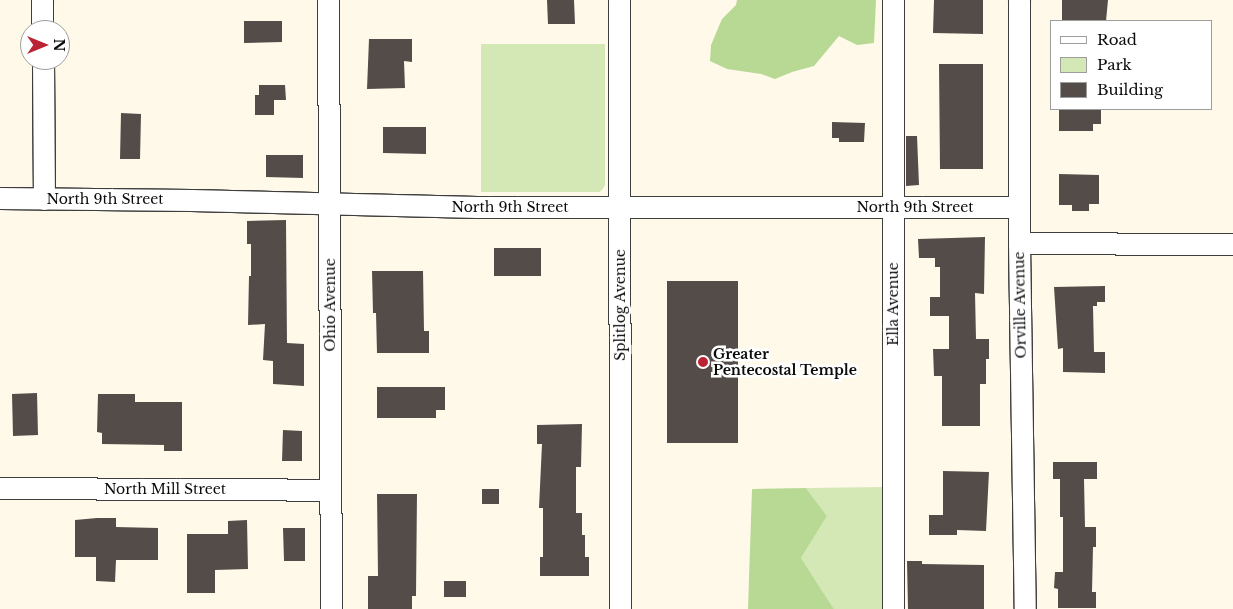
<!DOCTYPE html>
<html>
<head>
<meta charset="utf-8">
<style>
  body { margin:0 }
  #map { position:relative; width:1233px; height:609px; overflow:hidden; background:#fff9ea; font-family:"Libre Baskerville",serif }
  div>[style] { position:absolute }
  .green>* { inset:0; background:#d3e8b4 }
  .forest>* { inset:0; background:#b7d994 }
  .building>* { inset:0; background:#544c48 }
  .roads { filter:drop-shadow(1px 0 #3e3e3e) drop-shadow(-1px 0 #3e3e3e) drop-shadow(0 1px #3e3e3e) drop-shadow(0 -1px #3e3e3e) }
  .minor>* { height:21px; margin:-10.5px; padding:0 10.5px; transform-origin:10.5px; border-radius:10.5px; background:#fff }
  .dots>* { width:14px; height:14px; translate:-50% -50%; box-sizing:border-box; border:2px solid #fff; border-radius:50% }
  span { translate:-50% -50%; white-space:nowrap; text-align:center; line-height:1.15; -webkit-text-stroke:5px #fff; paint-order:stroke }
  .street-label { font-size:14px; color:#0b0b0b }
  .poi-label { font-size:14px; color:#0b0b0b; font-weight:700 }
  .left { translate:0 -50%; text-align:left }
  .legend { position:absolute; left:1050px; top:20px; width:162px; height:90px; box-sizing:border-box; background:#fff; border:1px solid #9d9d9d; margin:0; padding:6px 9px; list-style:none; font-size:15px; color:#0b0b0b }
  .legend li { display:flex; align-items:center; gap:10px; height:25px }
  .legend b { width:25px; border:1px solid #9d9d9d }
  .north { position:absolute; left:20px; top:20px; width:50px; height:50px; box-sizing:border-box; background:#fff; border:1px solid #9d9d9d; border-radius:50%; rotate:90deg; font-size:14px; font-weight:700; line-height:20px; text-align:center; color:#0b0b0b }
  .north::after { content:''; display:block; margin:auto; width:18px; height:22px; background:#bb2435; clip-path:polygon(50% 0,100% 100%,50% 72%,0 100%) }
</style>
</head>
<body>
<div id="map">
  <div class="green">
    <div style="clip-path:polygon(481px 44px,605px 44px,605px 185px,602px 190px,599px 192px,481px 192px)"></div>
    <div style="clip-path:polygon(886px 487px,886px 609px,834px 609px,801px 558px,827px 516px,806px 488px)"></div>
  </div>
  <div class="forest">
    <div style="clip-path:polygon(737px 0,876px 0,874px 43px,857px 45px,839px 36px,814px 66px,792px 72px,775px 79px,761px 74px,727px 69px,710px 61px,711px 45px,722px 19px,736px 5px)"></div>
    <div style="clip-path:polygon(806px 488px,827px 516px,801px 558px,834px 609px,748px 609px,752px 489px)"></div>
  </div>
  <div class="building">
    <div style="clip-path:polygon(547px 0,574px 0,575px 24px,548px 24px)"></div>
    <div style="clip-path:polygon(934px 0,983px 0,983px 34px,933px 33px)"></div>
    <div style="clip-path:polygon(1062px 0,1108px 0,1106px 21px,1062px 21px)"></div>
    <div style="clip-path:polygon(244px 21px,282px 21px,282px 42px,244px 43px)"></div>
    <div style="clip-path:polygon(369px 39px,412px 39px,412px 62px,404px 61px,405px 88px,367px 89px)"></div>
    <div style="clip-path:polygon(939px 64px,983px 64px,983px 169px,940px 169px)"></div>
    <div style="clip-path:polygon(259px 85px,285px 85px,286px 100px,274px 100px,274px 115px,255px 115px,255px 95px,259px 95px)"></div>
    <div style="clip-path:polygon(1059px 109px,1101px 109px,1101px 124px,1093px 124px,1093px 131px,1059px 131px)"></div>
    <div style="clip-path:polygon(121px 113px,141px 114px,140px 159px,120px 159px)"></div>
    <div style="clip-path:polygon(832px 122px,865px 123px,864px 142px,839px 142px,839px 138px,832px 138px)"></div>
    <div style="clip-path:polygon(383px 127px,426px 127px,426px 154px,383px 153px)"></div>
    <div style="clip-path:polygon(906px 136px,917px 136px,919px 185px,906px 186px)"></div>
    <div style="clip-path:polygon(266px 155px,303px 155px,303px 178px,266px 177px)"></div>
    <div style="clip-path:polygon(1059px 174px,1099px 175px,1099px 204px,1089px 204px,1089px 211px,1072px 211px,1072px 205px,1059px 205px)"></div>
    <div style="clip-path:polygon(286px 220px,287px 343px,304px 344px,304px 386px,273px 384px,273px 361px,263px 360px,265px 324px,248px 325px,249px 276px,251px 276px,251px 244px,247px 244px,247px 221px)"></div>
    <div style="clip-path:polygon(985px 237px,984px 294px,975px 293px,976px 339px,989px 339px,989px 359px,986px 359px,986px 384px,980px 384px,980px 426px,942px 426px,942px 376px,934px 376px,933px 349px,949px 349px,949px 316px,930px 316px,930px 297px,940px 297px,940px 267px,935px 267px,935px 258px,919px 258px,918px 239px)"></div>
    <div style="clip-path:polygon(494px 248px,541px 248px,541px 276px,494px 276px)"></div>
    <div style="clip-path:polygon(372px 271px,423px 271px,424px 331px,429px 331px,429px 353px,377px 353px,376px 313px,373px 313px)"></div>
    <div style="clip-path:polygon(667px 281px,738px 281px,738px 443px,667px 443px)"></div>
    <div style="clip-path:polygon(1105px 286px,1105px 302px,1097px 302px,1097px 306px,1093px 306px,1094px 352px,1105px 352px,1105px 373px,1063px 372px,1063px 348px,1058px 349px,1054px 287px)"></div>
    <div style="clip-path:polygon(377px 387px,445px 387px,445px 410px,436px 410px,436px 418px,377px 418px)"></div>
    <div style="clip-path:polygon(37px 393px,38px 435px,13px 436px,12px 394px)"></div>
    <div style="clip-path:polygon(98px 394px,135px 394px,135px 402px,182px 402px,182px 451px,164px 451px,164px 445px,102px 444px,102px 433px,97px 432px)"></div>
    <div style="clip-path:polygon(582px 424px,581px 467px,576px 467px,576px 513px,582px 513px,582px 535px,585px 535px,585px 557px,589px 557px,589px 576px,540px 576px,540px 557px,543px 557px,543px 508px,539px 508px,542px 444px,537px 444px,537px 425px)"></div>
    <div style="clip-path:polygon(283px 430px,302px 431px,302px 461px,282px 461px)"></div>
    <div style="clip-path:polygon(1053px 462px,1097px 462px,1097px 479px,1084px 479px,1085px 527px,1096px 527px,1096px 547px,1093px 547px,1092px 592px,1096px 592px,1096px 608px,1058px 608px,1058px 589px,1054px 588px,1055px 572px,1063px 572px,1063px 517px,1060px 517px,1060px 479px,1053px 479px)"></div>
    <div style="clip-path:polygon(943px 471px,989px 472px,986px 531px,957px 530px,957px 535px,929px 535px,929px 515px,943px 515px)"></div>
    <div style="clip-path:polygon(482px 489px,499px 489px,499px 504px,482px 504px)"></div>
    <div style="clip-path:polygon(377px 494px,417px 494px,416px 596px,412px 596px,412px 609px,368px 609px,368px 576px,378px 576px)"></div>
    <div style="clip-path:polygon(97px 518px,116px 518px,116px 527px,158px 528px,158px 560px,116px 560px,115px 582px,96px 581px,96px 557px,75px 557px,75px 520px)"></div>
    <div style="clip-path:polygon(247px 520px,248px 569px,215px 570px,215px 593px,187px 593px,187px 534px,228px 534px,228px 521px)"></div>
    <div style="clip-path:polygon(283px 528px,305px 528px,305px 561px,284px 561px)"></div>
    <div style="clip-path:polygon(907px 561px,922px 561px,922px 564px,984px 565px,984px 609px,908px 609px)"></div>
    <div style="clip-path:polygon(444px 581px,466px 581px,466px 597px,444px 597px)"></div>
  </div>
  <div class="roads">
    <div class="minor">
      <div style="left:42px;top:0;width:30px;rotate:90deg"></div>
      <div style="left:328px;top:0;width:609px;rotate:89.72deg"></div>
      <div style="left:619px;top:0;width:609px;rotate:89.91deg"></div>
      <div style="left:1019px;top:0;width:243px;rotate:90deg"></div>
      <div style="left:1019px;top:243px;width:366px;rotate:89.1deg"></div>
      <div style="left:43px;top:60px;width:139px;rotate:89.6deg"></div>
      <div style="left:0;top:198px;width:191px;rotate:0.6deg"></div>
      <div style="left:191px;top:200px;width:286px;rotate:1.4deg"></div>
      <div style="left:477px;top:207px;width:542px"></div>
      <div style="left:1019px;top:243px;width:214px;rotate:0.3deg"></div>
      <div style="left:0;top:488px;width:330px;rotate:0.3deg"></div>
      <div style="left:893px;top:609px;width:609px;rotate:-90deg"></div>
    </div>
  </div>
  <div class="dots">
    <div style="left:703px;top:362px;background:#bb2435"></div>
  </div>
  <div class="street-label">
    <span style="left:105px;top:199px">North 9th Street</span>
    <span style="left:510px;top:207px">North 9th Street</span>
    <span style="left:915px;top:207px">North 9th Street</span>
    <span style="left:893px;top:304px;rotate:-90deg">Ella Avenue</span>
    <span style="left:330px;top:305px;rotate:-90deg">Ohio Avenue</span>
    <span style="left:620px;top:305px;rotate:-90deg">Splitlog Avenue</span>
    <span style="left:1020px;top:305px;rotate:-91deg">Orville Avenue</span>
    <span style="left:165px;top:489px">North Mill Street</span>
  </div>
  <div class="poi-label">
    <span class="left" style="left:713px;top:362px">Greater<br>Pentecostal Temple</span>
  </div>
  <ul class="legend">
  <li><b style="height:6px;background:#fff"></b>Road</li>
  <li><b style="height:14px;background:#d3e8b4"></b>Park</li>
  <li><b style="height:14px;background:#544c48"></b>Building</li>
  </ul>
  <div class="north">N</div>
</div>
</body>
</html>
